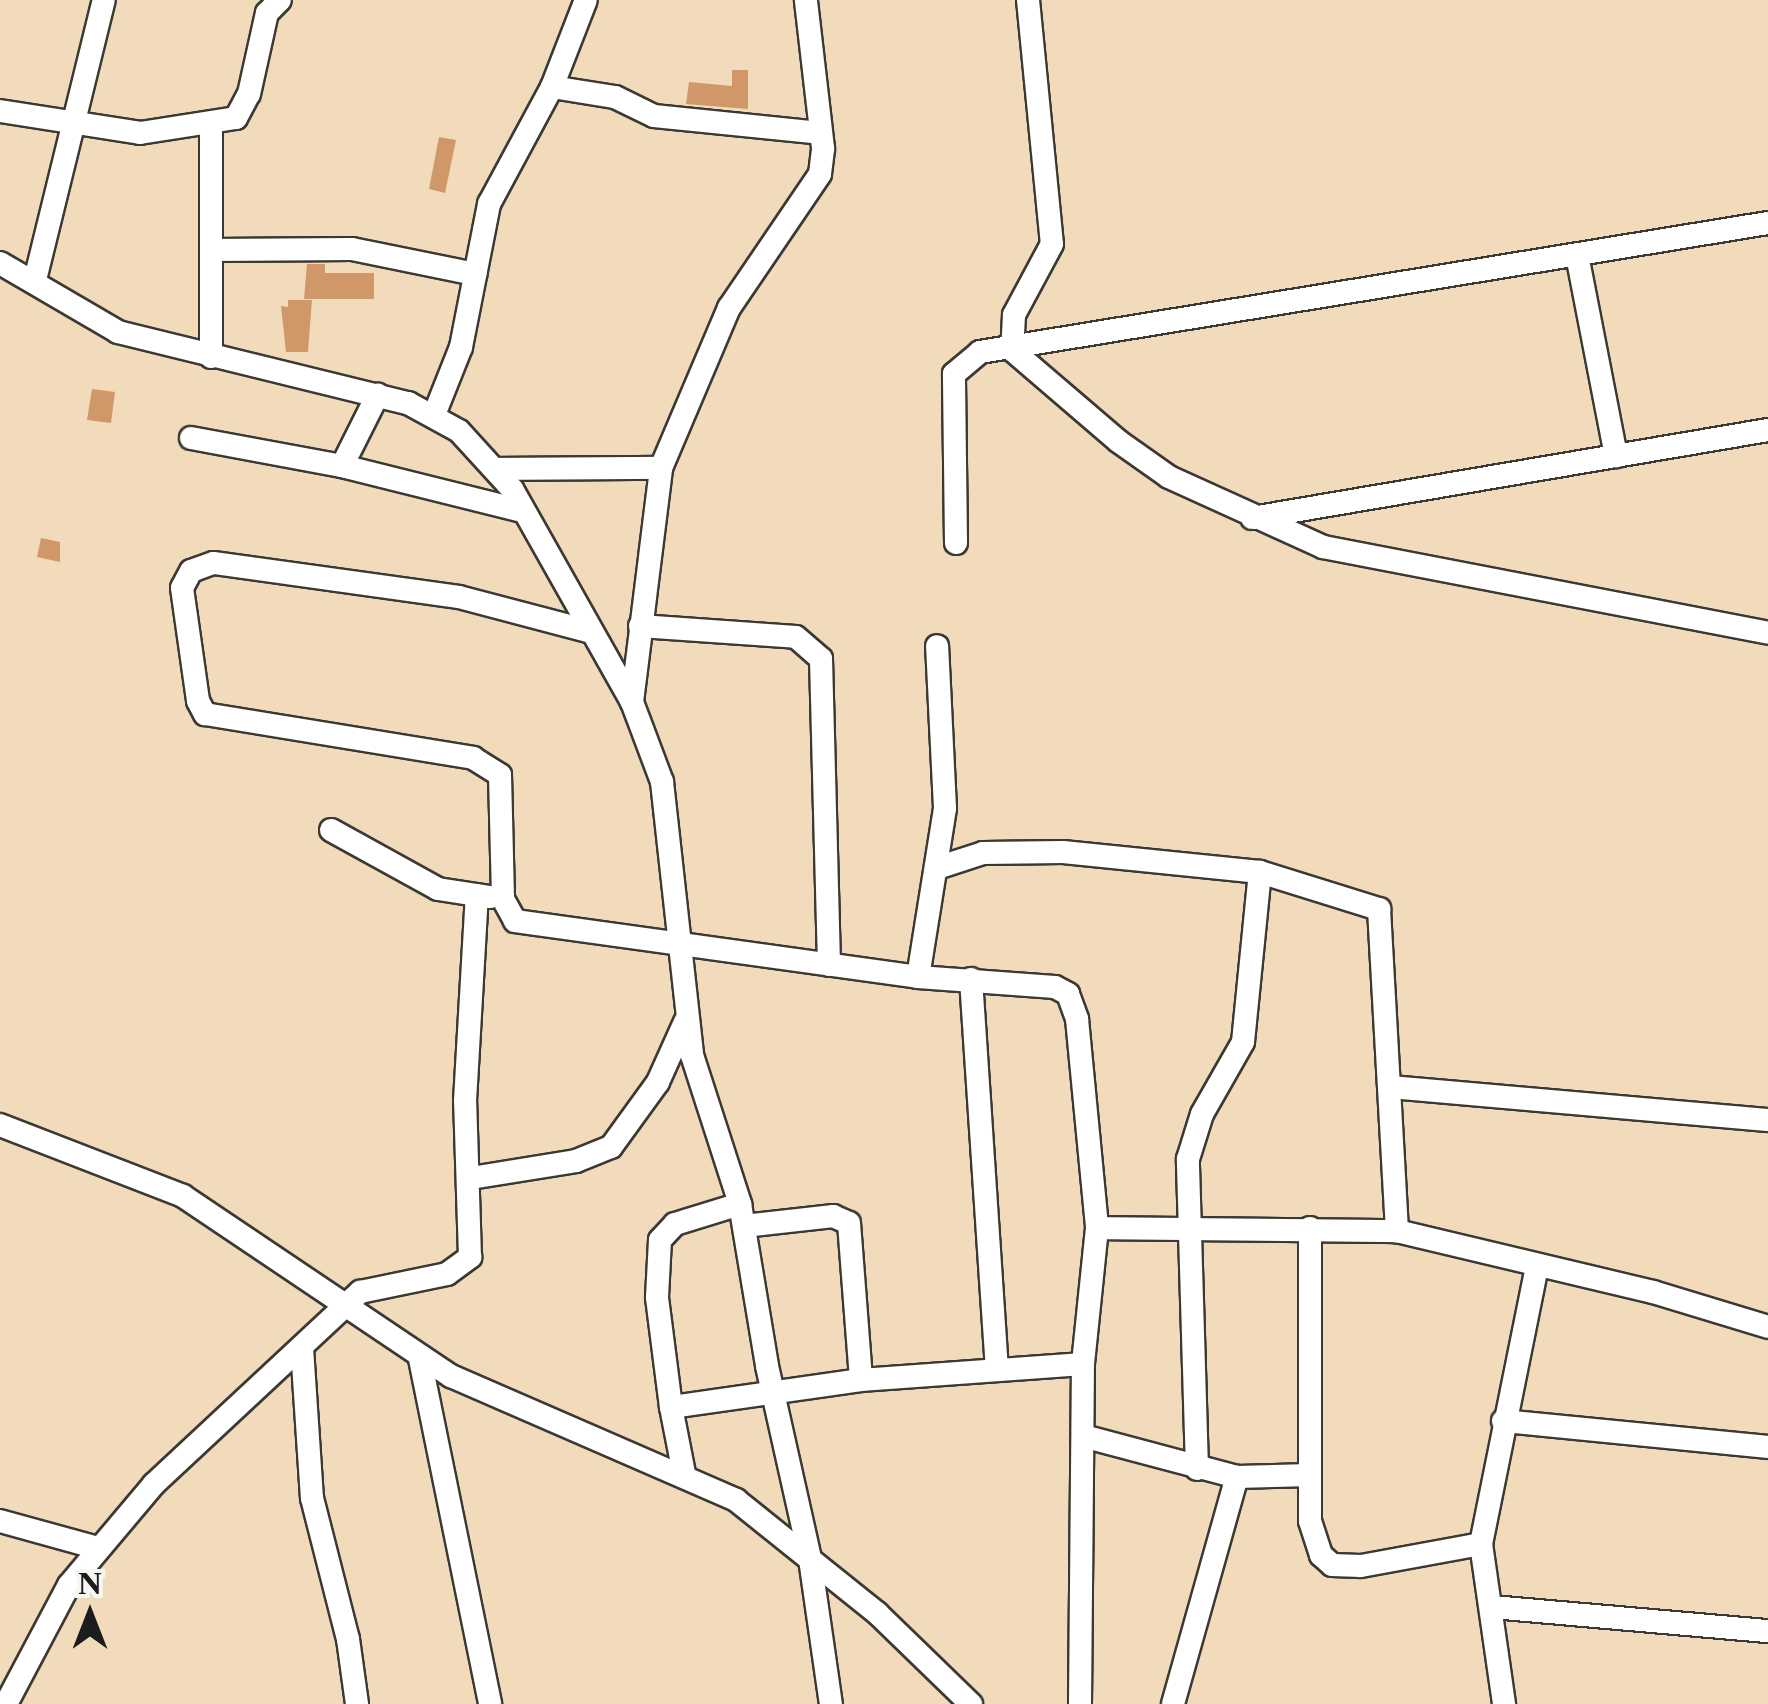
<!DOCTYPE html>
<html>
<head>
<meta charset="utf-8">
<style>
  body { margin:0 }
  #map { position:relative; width:1768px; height:1704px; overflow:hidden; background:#f1dbba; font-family:"Libre Caslon Text",serif }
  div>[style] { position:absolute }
  .building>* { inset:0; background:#d09768 }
  .roads { filter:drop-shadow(2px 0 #3c3934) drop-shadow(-2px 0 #3c3934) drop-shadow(0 2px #3c3934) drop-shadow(0 -2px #3c3934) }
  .minor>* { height:22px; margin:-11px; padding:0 11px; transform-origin:11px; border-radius:11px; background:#fff }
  span { translate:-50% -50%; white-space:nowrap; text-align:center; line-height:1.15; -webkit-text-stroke:8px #f6f6f2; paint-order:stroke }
  .north { position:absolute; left:40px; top:1564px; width:100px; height:100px; -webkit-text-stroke:8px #f6f6f2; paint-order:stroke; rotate:0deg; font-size:28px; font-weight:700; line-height:40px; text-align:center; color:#1c1c1c }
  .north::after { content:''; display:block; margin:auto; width:35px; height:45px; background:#1c1c1c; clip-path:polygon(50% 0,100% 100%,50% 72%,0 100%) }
</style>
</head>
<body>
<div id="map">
  <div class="building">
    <div style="clip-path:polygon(732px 70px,748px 70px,748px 109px,686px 104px,689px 82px,732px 86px)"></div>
    <div style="clip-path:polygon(439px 137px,456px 140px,445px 193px,429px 189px)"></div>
    <div style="clip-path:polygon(307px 264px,325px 264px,325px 273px,374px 273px,374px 299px,304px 299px)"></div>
    <div style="clip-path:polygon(288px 300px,312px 300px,308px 352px,286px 352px,281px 306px,288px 307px)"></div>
    <div style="clip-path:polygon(92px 389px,115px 392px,111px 423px,87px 420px)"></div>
    <div style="clip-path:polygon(41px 538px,60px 542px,60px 562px,37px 557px)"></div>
  </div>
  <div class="roads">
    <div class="minor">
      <div style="left:1028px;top:0;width:245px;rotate:84.4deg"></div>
      <div style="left:1052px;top:244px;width:81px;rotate:118.2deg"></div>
      <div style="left:1014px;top:315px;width:35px;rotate:93deg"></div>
      <div style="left:1012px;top:350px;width:140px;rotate:40.6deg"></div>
      <div style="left:1118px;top:441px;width:62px;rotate:35.2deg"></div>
      <div style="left:1169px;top:477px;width:169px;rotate:24.4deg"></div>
      <div style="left:1323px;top:547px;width:453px;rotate:10.9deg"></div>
      <div style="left:552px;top:87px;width:64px;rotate:9deg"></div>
      <div style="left:615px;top:97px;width:43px;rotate:26deg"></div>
      <div style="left:654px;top:116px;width:167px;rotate:5.8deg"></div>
      <div style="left:0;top:111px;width:142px;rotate:8.9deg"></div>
      <div style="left:140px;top:133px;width:97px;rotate:-8.9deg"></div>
      <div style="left:236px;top:118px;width:27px;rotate:-62deg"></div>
      <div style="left:249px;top:94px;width:83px;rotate:-77.5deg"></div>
      <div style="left:267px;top:13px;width:18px;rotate:-45deg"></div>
      <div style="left:211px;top:126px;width:231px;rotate:90deg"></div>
      <div style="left:211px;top:250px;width:141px;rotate:-0.4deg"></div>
      <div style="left:352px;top:249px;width:126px;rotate:11.5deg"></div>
      <div style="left:1577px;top:255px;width:205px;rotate:79deg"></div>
      <div style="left:0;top:263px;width:137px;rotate:30.3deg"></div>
      <div style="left:118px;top:332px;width:299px;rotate:13.8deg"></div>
      <div style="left:408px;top:403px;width:58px;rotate:28.8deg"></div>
      <div style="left:459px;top:431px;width:79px;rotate:47.6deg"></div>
      <div style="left:512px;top:489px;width:244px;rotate:60.6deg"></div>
      <div style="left:632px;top:702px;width:85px;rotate:69.4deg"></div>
      <div style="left:662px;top:782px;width:275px;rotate:83.7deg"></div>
      <div style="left:692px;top:1055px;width:157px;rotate:72.1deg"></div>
      <div style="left:740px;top:1204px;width:164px;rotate:80.5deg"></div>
      <div style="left:767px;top:1366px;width:198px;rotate:77.4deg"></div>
      <div style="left:810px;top:1559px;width:147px;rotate:81.8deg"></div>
      <div style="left:35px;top:280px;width:288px;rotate:-76.2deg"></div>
      <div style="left:434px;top:415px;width:73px;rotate:-68.3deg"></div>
      <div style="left:461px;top:347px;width:146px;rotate:-78.9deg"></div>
      <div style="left:489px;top:204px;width:133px;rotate:-61.7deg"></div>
      <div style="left:552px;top:87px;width:93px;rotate:-68.7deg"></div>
      <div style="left:191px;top:438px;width:154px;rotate:10.5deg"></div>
      <div style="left:342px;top:466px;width:186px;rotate:14deg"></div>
      <div style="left:342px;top:466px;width:80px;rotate:-63.4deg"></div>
      <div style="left:498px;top:469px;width:163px;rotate:-0.4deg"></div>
      <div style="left:1252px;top:518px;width:523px;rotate:-9.68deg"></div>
      <div style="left:956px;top:543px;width:169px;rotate:-90.7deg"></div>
      <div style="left:954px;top:374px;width:34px;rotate:-40deg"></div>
      <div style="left:980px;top:352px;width:798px;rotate:-9.3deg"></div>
      <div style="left:640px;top:626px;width:156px;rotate:4deg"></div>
      <div style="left:796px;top:637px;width:33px;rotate:41deg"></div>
      <div style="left:821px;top:659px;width:306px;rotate:88.5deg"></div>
      <div style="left:588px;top:631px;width:133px;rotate:-165.2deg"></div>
      <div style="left:459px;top:597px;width:248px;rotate:-172.1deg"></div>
      <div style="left:213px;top:563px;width:23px;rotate:160deg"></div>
      <div style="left:191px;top:571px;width:19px;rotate:118deg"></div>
      <div style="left:182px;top:588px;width:114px;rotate:81.9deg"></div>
      <div style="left:198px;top:701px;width:15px;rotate:62deg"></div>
      <div style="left:205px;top:714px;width:272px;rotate:9.3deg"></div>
      <div style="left:473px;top:758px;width:32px;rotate:32deg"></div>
      <div style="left:500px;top:775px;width:124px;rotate:88.6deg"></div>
      <div style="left:503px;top:899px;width:25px;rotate:61deg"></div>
      <div style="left:515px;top:921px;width:407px;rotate:7.9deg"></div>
      <div style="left:918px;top:977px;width:137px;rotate:4.2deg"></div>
      <div style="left:1055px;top:987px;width:15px;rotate:28deg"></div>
      <div style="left:1068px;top:994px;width:27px;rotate:70deg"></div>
      <div style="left:1077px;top:1019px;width:210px;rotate:84.5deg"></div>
      <div style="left:1097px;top:1228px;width:137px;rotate:95.9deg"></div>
      <div style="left:1083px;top:1364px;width:223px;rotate:175.9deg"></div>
      <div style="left:861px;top:1380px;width:192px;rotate:171.9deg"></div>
      <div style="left:671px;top:1407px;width:67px;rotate:78.9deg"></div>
      <div style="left:632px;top:702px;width:236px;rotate:-82.9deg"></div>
      <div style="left:661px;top:468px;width:174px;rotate:-67deg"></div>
      <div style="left:729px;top:308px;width:162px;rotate:-55.8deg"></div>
      <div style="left:820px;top:174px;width:26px;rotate:-83deg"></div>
      <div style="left:823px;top:148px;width:149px;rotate:-96.6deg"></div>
      <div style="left:331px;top:830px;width:122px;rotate:28.9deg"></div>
      <div style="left:438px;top:889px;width:53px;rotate:8.7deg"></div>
      <div style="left:940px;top:867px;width:45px;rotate:-18deg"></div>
      <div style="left:983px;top:853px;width:80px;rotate:-0.7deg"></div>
      <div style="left:1063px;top:852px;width:198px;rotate:5.8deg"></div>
      <div style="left:1260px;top:872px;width:125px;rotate:17.3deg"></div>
      <div style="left:1379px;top:909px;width:323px;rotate:86.8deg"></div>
      <div style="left:918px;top:977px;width:171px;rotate:-80.9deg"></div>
      <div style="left:945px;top:808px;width:162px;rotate:-92.8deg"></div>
      <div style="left:971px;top:979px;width:391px;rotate:86.2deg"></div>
      <div style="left:1390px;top:1087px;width:379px;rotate:5deg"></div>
      <div style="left:0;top:1125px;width:196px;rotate:21.2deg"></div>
      <div style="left:183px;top:1196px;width:323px;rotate:33.9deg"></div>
      <div style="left:451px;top:1376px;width:311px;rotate:23.5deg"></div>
      <div style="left:736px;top:1500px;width:181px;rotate:38.7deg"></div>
      <div style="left:877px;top:1613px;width:131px;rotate:44.1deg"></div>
      <div style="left:471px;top:1178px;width:106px;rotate:-9.2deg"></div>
      <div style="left:576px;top:1161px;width:38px;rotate:-22deg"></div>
      <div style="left:611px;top:1147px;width:80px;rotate:-54.1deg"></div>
      <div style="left:658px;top:1082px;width:66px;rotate:-65.8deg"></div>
      <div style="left:744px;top:1226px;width:90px;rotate:-6.4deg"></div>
      <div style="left:833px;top:1216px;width:17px;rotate:24deg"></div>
      <div style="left:849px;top:1223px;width:157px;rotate:85.6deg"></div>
      <div style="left:1097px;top:1228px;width:300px;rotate:0.6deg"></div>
      <div style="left:1397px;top:1231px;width:263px;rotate:13.4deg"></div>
      <div style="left:1653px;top:1292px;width:120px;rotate:16.9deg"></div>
      <div style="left:1310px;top:1228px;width:293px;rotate:90deg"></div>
      <div style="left:1310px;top:1521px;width:36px;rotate:72deg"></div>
      <div style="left:1321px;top:1555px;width:15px;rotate:42deg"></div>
      <div style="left:1332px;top:1565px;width:29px;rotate:2deg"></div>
      <div style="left:1361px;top:1566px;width:122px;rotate:-10.4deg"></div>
      <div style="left:1481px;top:1544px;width:162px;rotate:81.8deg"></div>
      <div style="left:302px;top:1348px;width:150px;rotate:86.2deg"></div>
      <div style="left:312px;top:1498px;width:146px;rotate:75.7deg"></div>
      <div style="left:348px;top:1639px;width:66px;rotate:82.1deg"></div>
      <div style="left:420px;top:1359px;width:352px;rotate:78.5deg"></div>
      <div style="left:671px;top:1407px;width:111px;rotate:-97.3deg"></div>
      <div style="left:657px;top:1297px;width:57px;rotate:-87deg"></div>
      <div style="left:660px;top:1240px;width:22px;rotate:-47deg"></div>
      <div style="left:675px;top:1224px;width:68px;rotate:-17.1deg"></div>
      <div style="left:1503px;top:1421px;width:266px;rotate:5.6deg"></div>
      <div style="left:1083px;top:1436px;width:159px;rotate:14.9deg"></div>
      <div style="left:1237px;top:1477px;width:73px;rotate:-1.6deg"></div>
      <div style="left:1197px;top:1469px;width:310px;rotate:-91.7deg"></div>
      <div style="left:1188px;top:1159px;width:47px;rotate:-72.7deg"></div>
      <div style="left:1202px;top:1114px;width:83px;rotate:-60.3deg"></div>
      <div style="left:1243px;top:1042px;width:171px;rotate:-84.3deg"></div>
      <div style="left:0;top:1521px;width:102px;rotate:15.4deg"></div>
      <div style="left:1481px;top:1544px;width:284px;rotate:-78.6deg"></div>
      <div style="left:1492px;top:1607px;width:277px;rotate:5deg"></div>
      <div style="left:6px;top:1704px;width:135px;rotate:-62.1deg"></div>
      <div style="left:69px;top:1585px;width:132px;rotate:-49.9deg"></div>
      <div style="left:154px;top:1484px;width:282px;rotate:-43deg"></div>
      <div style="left:360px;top:1292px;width:89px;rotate:-11.7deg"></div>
      <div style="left:447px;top:1274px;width:29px;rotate:-36deg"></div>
      <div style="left:470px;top:1257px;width:156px;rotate:-91.8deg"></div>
      <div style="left:465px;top:1101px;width:206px;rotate:-86.7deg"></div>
      <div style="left:1080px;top:1704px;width:340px;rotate:-89.5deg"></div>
      <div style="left:1173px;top:1704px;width:236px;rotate:-74.3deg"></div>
    </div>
  </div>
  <div class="north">N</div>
</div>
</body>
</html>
